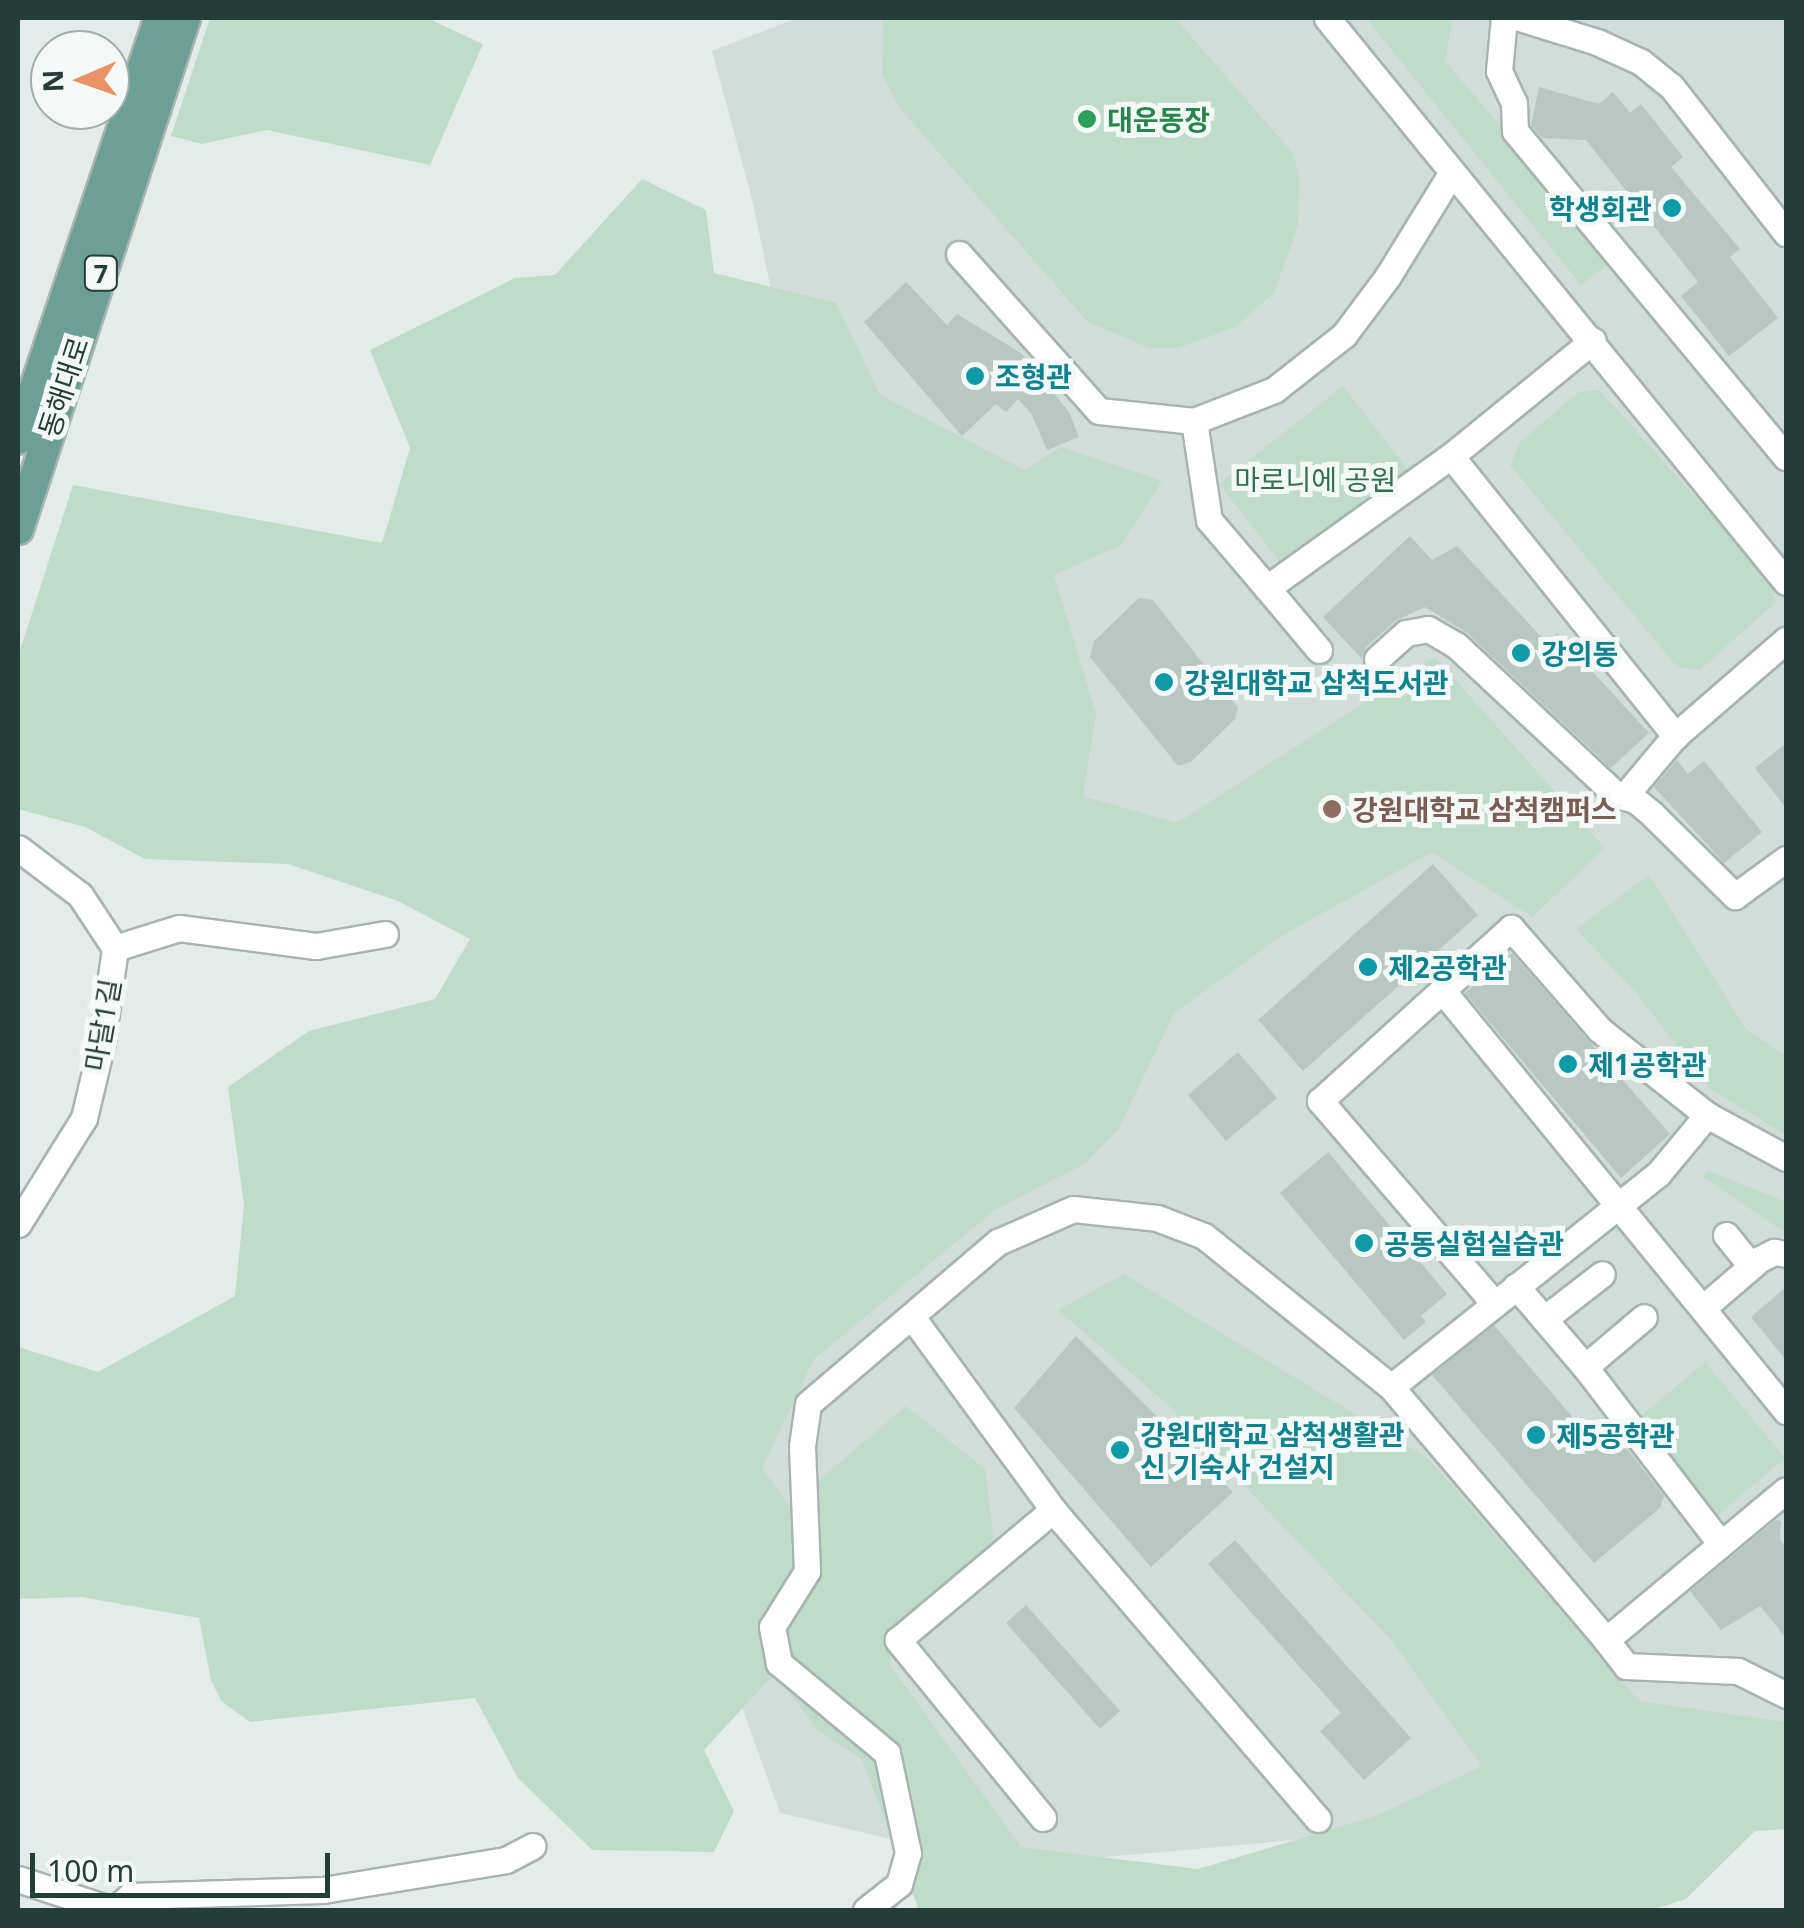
<!DOCTYPE html>
<html>
<head>
<meta charset="utf-8">
<style>
  body { margin:0 }
  #map { position:relative; width:1804px; height:1928px; overflow:hidden; background:#e4ece9; font-family:"Noto Sans","Noto Sans KR",sans-serif }
  div>[style] { position:absolute }
  .built>* { inset:0; background:#d2dcd9 }
  .green>* { inset:0; background:#bedcc9 }
  .building>* { inset:0; background:#b9c7c3 }
  .roads { filter:drop-shadow(2px 0 #a7b4b0) drop-shadow(-2px 0 #a7b4b0) drop-shadow(0 2px #a7b4b0) drop-shadow(0 -2px #a7b4b0) }
  .minor>* { height:25px; margin:-12.5px; padding:0 12.5px; transform-origin:12.5px; border-radius:12.5px; background:#fff }
  .major>* { height:30px; margin:-15px; padding:0 15px; transform-origin:15px; border-radius:15px; background:#6c9f96 }
  .dots>* { width:28px; height:28px; translate:-50% -50%; box-sizing:border-box; border:5px solid #f4f9f7; border-radius:50% }
  span { translate:-50% -50%; white-space:nowrap; text-align:center; line-height:1.15; -webkit-text-stroke:10px #f4f9f7; paint-order:stroke }
  .shield-label span { padding:2px 8px; background:#f4f9f7; border:2px solid; border-radius:8px; -webkit-text-stroke-width:0 }
  .shield-label { font-size:25px; color:#253d38; font-weight:700 }
  .leisure-label { font-size:28px; color:#27864d; font-weight:700 }
  .left { translate:0 -50%; text-align:left }
  .culture-label { font-size:28px; color:#0d838f; font-weight:700 }
  .right { translate:-100% -50%; text-align:right }
  .street-label { font-size:28px; color:#253d38 }
  .park-label { font-size:28px; color:#317150 }
  .education-label { font-size:28px; color:#785e54; font-weight:700 }
  .frame { position:absolute; inset:0; border:20px solid #253d38; pointer-events:none }
  .north { position:absolute; left:30px; top:30px; width:100px; height:100px; box-sizing:border-box; background:#f4f9f7; border:2px solid #a1aeab; border-radius:50%; rotate:268deg; font-size:28px; font-weight:700; line-height:40px; text-align:center; color:#253d38 }
  .north::after { content:''; display:block; margin:auto; width:35px; height:45px; background:#e89266; clip-path:polygon(50% 0,100% 100%,50% 72%,0 100%) }
  .scale { position:absolute; left:30px; top:1853px; width:300px; height:45px; box-sizing:border-box; border:5px solid #253d38; border-top:0; padding-left:12px; font-size:30px; line-height:35px; white-space:nowrap; color:#253d38; -webkit-text-stroke:8px #f4f9f7; paint-order:stroke }
</style>
</head>
<body>
<div id="map">
  <div class="built">
    <div style="clip-path:polygon(797px 18px,1786px 18px,1786px 1796px,1006px 1866px,780px 1813px,729px 1671px,807px 460px,752px 199px,712px 51px)"></div>
  </div>
  <div class="green">
    <div style="clip-path:polygon(210px 18px,427px 18px,483px 44px,430px 165px,267px 130px,202px 144px,171px 136px)"></div>
    <div style="clip-path:polygon(883px 18px,1175px 18px,1293px 153px,1299px 176px,1298px 226px,1274px 293px,1235px 327px,1178px 348px,1149px 348px,1088px 322px,898px 106px,882px 74px)"></div>
    <div style="clip-path:polygon(1366px 18px,1453px 18px,1445px 61px,1614px 259px,1581px 285px)"></div>
    <div style="clip-path:polygon(642px 179px,706px 210px,714px 273px,836px 303px,880px 395px,1025px 470px,1061px 447px,1162px 481px,1121px 545px,1054px 575px,1096px 714px,1083px 796px,1177px 823px,1435px 657px,1605px 848px,1532px 917px,1432px 852px,1283px 935px,1174px 1013px,1119px 1128px,1086px 1163px,995px 1210px,814px 1359px,762px 1468px,789px 1506px,906px 1406px,985px 1469px,994px 1540px,892px 1628px,890px 1665px,1021px 1847px,1198px 1869px,1376px 1816px,1482px 1766px,1392px 1641px,1166px 1403px,1058px 1310px,1124px 1274px,1429px 1459px,1639px 1701px,1786px 1722px,1786px 1829px,1755px 1831px,1686px 1899px,1651px 1910px,919px 1910px,862px 1760px,818px 1730px,775px 1673px,704px 1750px,734px 1811px,714px 1852px,592px 1850px,518px 1778px,475px 1698px,250px 1722px,221px 1701px,211px 1680px,199px 1618px,81px 1597px,18px 1599px,18px 1347px,98px 1372px,235px 1296px,244px 1205px,228px 1087px,309px 1031px,435px 999px,470px 939px,398px 901px,288px 864px,145px 859px,85px 827px,18px 809px,18px 657px,73px 485px,382px 543px,410px 448px,370px 350px,515px 278px,555px 275px)"></div>
    <div style="clip-path:polygon(1343px 386px,1412px 475px,1288px 572px,1219px 484px)"></div>
    <div style="clip-path:polygon(1599px 390px,1771px 581px,1776px 602px,1700px 670px,1677px 667px,1510px 465px,1520px 442px,1579px 392px)"></div>
    <div style="clip-path:polygon(1649px 875px,1746px 1029px,1786px 1056px,1786px 1135px,1709px 1088px,1638px 995px,1576px 929px)"></div>
    <div style="clip-path:polygon(1708px 1171px,1786px 1202px,1786px 1233px,1703px 1177px)"></div>
    <div style="clip-path:polygon(1705px 1362px,1785px 1458px,1705px 1526px,1625px 1430px)"></div>
  </div>
  <div class="building">
    <div style="clip-path:polygon(1539px 87px,1599px 104px,1613px 92px,1630px 113px,1641px 104px,1683px 157px,1671px 167px,1740px 249px,1730px 257px,1778px 318px,1729px 356px,1681px 296px,1698px 282px,1586px 140px,1542px 138px,1531px 125px)"></div>
    <div style="clip-path:polygon(906px 282px,947px 325px,957px 314px,1021px 353px,1069px 412px,1079px 437px,1047px 450px,1031px 413px,1018px 399px,1006px 412px,996px 404px,962px 436px,864px 322px)"></div>
    <div style="clip-path:polygon(1410px 536px,1432px 560px,1457px 546px,1547px 643px,1557px 633px,1649px 733px,1611px 768px,1467px 633px,1425px 607px,1395px 621px,1366px 647px,1361px 658px,1323px 617px)"></div>
    <div style="clip-path:polygon(1139px 598px,1153px 600px,1238px 708px,1235px 719px,1191px 762px,1178px 766px,1090px 657px,1094px 641px)"></div>
    <div style="clip-path:polygon(1786px 743px,1786px 808px,1755px 768px)"></div>
    <div style="clip-path:polygon(1677px 760px,1688px 774px,1704px 761px,1762px 832px,1724px 863px,1654px 787px)"></div>
    <div style="clip-path:polygon(1433px 864px,1478px 915px,1303px 1071px,1258px 1020px)"></div>
    <div style="clip-path:polygon(1512px 953px,1670px 1134px,1621px 1178px,1465px 993px)"></div>
    <div style="clip-path:polygon(1238px 1052px,1277px 1098px,1226px 1141px,1188px 1095px)"></div>
    <div style="clip-path:polygon(1328px 1152px,1447px 1294px,1421px 1316px,1426px 1322px,1404px 1340px,1280px 1193px)"></div>
    <div style="clip-path:polygon(1786px 1287px,1786px 1360px,1751px 1317px)"></div>
    <div style="clip-path:polygon(1494px 1325px,1598px 1447px,1627px 1449px,1664px 1496px,1660px 1508px,1594px 1563px,1432px 1375px)"></div>
    <div style="clip-path:polygon(1076px 1336px,1233px 1492px,1151px 1567px,1014px 1408px)"></div>
    <div style="clip-path:polygon(1776px 1520px,1781px 1521px,1780px 1540px,1786px 1548px,1786px 1638px,1760px 1606px,1721px 1630px,1690px 1591px)"></div>
    <div style="clip-path:polygon(1235px 1540px,1411px 1738px,1364px 1780px,1320px 1731px,1341px 1713px,1208px 1564px)"></div>
    <div style="clip-path:polygon(1026px 1605px,1120px 1711px,1100px 1729px,1006px 1623px)"></div>
  </div>
  <div class="roads">
    <div class="minor">
      <div style="left:1327px;top:18px;width:727px;rotate:50.86deg"></div>
      <div style="left:1504px;top:18px;width:53px;rotate:95.4deg"></div>
      <div style="left:1499px;top:71px;width:35px;rotate:65deg"></div>
      <div style="left:1514px;top:103px;width:28px;rotate:88deg"></div>
      <div style="left:1515px;top:131px;width:424px;rotate:50.3deg"></div>
      <div style="left:1520px;top:18px;width:81px;rotate:17.3deg"></div>
      <div style="left:1597px;top:42px;width:48px;rotate:24.4deg"></div>
      <div style="left:1641px;top:62px;width:38px;rotate:39deg"></div>
      <div style="left:1671px;top:86px;width:187px;rotate:52deg"></div>
      <div style="left:959px;top:254px;width:210px;rotate:48.3deg"></div>
      <div style="left:1099px;top:411px;width:96px;rotate:6deg"></div>
      <div style="left:1194px;top:421px;width:86px;rotate:-21.2deg"></div>
      <div style="left:1274px;top:390px;width:89px;rotate:-38.2deg"></div>
      <div style="left:1344px;top:335px;width:74px;rotate:-53.3deg"></div>
      <div style="left:1388px;top:276px;width:122px;rotate:-58.4deg"></div>
      <div style="left:1194px;top:421px;width:100px;rotate:81.4deg"></div>
      <div style="left:1209px;top:520px;width:89px;rotate:49.5deg"></div>
      <div style="left:1267px;top:588px;width:226px;rotate:-35.7deg"></div>
      <div style="left:1451px;top:456px;width:183px;rotate:-39.2deg"></div>
      <div style="left:1451px;top:456px;width:359px;rotate:51.3deg"></div>
      <div style="left:1675px;top:736px;width:147px;rotate:-40.9deg"></div>
      <div style="left:1267px;top:588px;width:81px;rotate:50deg"></div>
      <div style="left:1377px;top:659px;width:39px;rotate:-42deg"></div>
      <div style="left:1406px;top:633px;width:22px;rotate:-10deg"></div>
      <div style="left:1428px;top:629px;width:32px;rotate:30deg"></div>
      <div style="left:1456px;top:645px;width:218px;rotate:43.1deg"></div>
      <div style="left:1615px;top:794px;width:21px;rotate:17deg"></div>
      <div style="left:1635px;top:800px;width:22px;rotate:39deg"></div>
      <div style="left:1652px;top:814px;width:117px;rotate:44.7deg"></div>
      <div style="left:1735px;top:896px;width:63px;rotate:-36deg"></div>
      <div style="left:1624px;top:797px;width:80px;rotate:-50.1deg"></div>
      <div style="left:18px;top:848px;width:78px;rotate:37.2deg"></div>
      <div style="left:80px;top:895px;width:64px;rotate:56.6deg"></div>
      <div style="left:115px;top:948px;width:95px;rotate:97.9deg"></div>
      <div style="left:102px;top:1042px;width:78px;rotate:103.3deg"></div>
      <div style="left:84px;top:1118px;width:125px;rotate:121.9deg"></div>
      <div style="left:115px;top:948px;width:67px;rotate:-17.4deg"></div>
      <div style="left:179px;top:928px;width:138px;rotate:7.5deg"></div>
      <div style="left:316px;top:946px;width:70px;rotate:-9.9deg"></div>
      <div style="left:1442px;top:990px;width:544px;rotate:50.75deg"></div>
      <div style="left:1726px;top:1235px;width:40px;rotate:51deg"></div>
      <div style="left:1516px;top:1286px;width:106px;rotate:49.6deg"></div>
      <div style="left:1585px;top:1367px;width:77px;rotate:-40.3deg"></div>
      <div style="left:1494px;top:1303px;width:267px;rotate:-130.7deg"></div>
      <div style="left:1320px;top:1101px;width:258px;rotate:-42.2deg"></div>
      <div style="left:1511px;top:928px;width:135px;rotate:48.9deg"></div>
      <div style="left:1600px;top:1030px;width:137px;rotate:38.5deg"></div>
      <div style="left:1707px;top:1115px;width:90px;rotate:28.6deg"></div>
      <div style="left:1704px;top:1307px;width:74px;rotate:-40.6deg"></div>
      <div style="left:1760px;top:1259px;width:16px;rotate:-27deg"></div>
      <div style="left:1774px;top:1252px;width:12px;rotate:9deg"></div>
      <div style="left:912px;top:1317px;width:239px;rotate:53.8deg"></div>
      <div style="left:1053px;top:1510px;width:407px;rotate:49.4deg"></div>
      <div style="left:1544px;top:1319px;width:73px;rotate:-37.8deg"></div>
      <div style="left:1585px;top:1367px;width:223px;rotate:52.5deg"></div>
      <div style="left:1391px;top:1387px;width:332px;rotate:49.6deg"></div>
      <div style="left:1606px;top:1640px;width:234px;rotate:-39.8deg"></div>
      <div style="left:1606px;top:1640px;width:33px;rotate:52deg"></div>
      <div style="left:1626px;top:1666px;width:112px;rotate:2.6deg"></div>
      <div style="left:1738px;top:1671px;width:54px;rotate:26.6deg"></div>
      <div style="left:1043px;top:1818px;width:230px;rotate:-129.2deg"></div>
      <div style="left:898px;top:1640px;width:202px;rotate:-40deg"></div>
      <div style="left:18px;top:1879px;width:100px;rotate:18.1deg"></div>
      <div style="left:115px;top:1910px;width:21px;rotate:-43deg"></div>
      <div style="left:130px;top:1896px;width:193px;rotate:-1.8deg"></div>
      <div style="left:323px;top:1890px;width:185px;rotate:-9.3deg"></div>
      <div style="left:506px;top:1860px;width:30px;rotate:-28deg"></div>
      <div style="left:866px;top:1910px;width:42px;rotate:-38.2deg"></div>
      <div style="left:899px;top:1884px;width:32px;rotate:-74deg"></div>
      <div style="left:908px;top:1853px;width:102px;rotate:-101.9deg"></div>
      <div style="left:887px;top:1753px;width:141px;rotate:-140.2deg"></div>
      <div style="left:779px;top:1663px;width:37px;rotate:-101deg"></div>
      <div style="left:772px;top:1627px;width:66px;rotate:-58deg"></div>
      <div style="left:807px;top:1571px;width:125px;rotate:-92.3deg"></div>
      <div style="left:802px;top:1446px;width:42px;rotate:-81.9deg"></div>
      <div style="left:808px;top:1404px;width:250px;rotate:-40.5deg"></div>
      <div style="left:998px;top:1242px;width:82px;rotate:-23.7deg"></div>
      <div style="left:1073px;top:1209px;width:84px;rotate:6.1deg"></div>
      <div style="left:1157px;top:1218px;width:50px;rotate:21deg"></div>
      <div style="left:1204px;top:1236px;width:240px;rotate:38.9deg"></div>
      <div style="left:1391px;top:1387px;width:342px;rotate:-38.6deg"></div>
      <div style="left:1658px;top:1174px;width:77px;rotate:-50.3deg"></div>
    </div>
    <div class="major">
      <div style="left:18px;top:439px;width:444px;rotate:-71.4deg"></div>
      <div style="left:18px;top:529px;width:538px;rotate:-71.9deg"></div>
    </div>
  </div>
  <div class="dots">
    <div style="left:1087px;top:119px;background:#2e9e5b"></div>
    <div style="left:1672px;top:208px;background:#0f9aa8"></div>
    <div style="left:975px;top:376px;background:#0f9aa8"></div>
    <div style="left:1521px;top:653px;background:#0f9aa8"></div>
    <div style="left:1164px;top:682px;background:#0f9aa8"></div>
    <div style="left:1332px;top:809px;background:#8d6e63"></div>
    <div style="left:1368px;top:967px;background:#0f9aa8"></div>
    <div style="left:1568px;top:1064px;background:#0f9aa8"></div>
    <div style="left:1364px;top:1243px;background:#0f9aa8"></div>
    <div style="left:1536px;top:1435px;background:#0f9aa8"></div>
    <div style="left:1120px;top:1450px;background:#0f9aa8"></div>
  </div>
  <div class="shield-label">
    <span style="left:101px;top:273px">7</span>
  </div>
  <div class="leisure-label">
    <span class="left" style="left:1107px;top:119px">대운동장</span>
  </div>
  <div class="culture-label">
    <span class="right" style="left:1652px;top:208px">학생회관</span>
    <span class="left" style="left:995px;top:376px">조형관</span>
    <span class="left" style="left:1541px;top:653px">강의동</span>
    <span class="left" style="left:1184px;top:682px">강원대학교 삼척도서관</span>
    <span class="left" style="left:1388px;top:967px">제2공학관</span>
    <span class="left" style="left:1588px;top:1064px">제1공학관</span>
    <span class="left" style="left:1384px;top:1243px">공동실험실습관</span>
    <span class="left" style="left:1140px;top:1450px">강원대학교 삼척생활관<br>신 기숙사 건설지</span>
    <span class="left" style="left:1556px;top:1435px">제5공학관</span>
  </div>
  <div class="street-label">
    <span style="left:63px;top:387px;rotate:-72deg">동해대로</span>
    <span style="left:102px;top:1025px;rotate:-80deg">마달1길</span>
  </div>
  <div class="park-label">
    <span style="left:1315px;top:479px">마로니에 공원</span>
  </div>
  <div class="education-label">
    <span class="left" style="left:1352px;top:809px">강원대학교 삼척캠퍼스</span>
  </div>
  <div class="frame"></div>
  <div class="north">N</div>
  <div class="scale">100 m</div>
</div>
</body>
</html>
